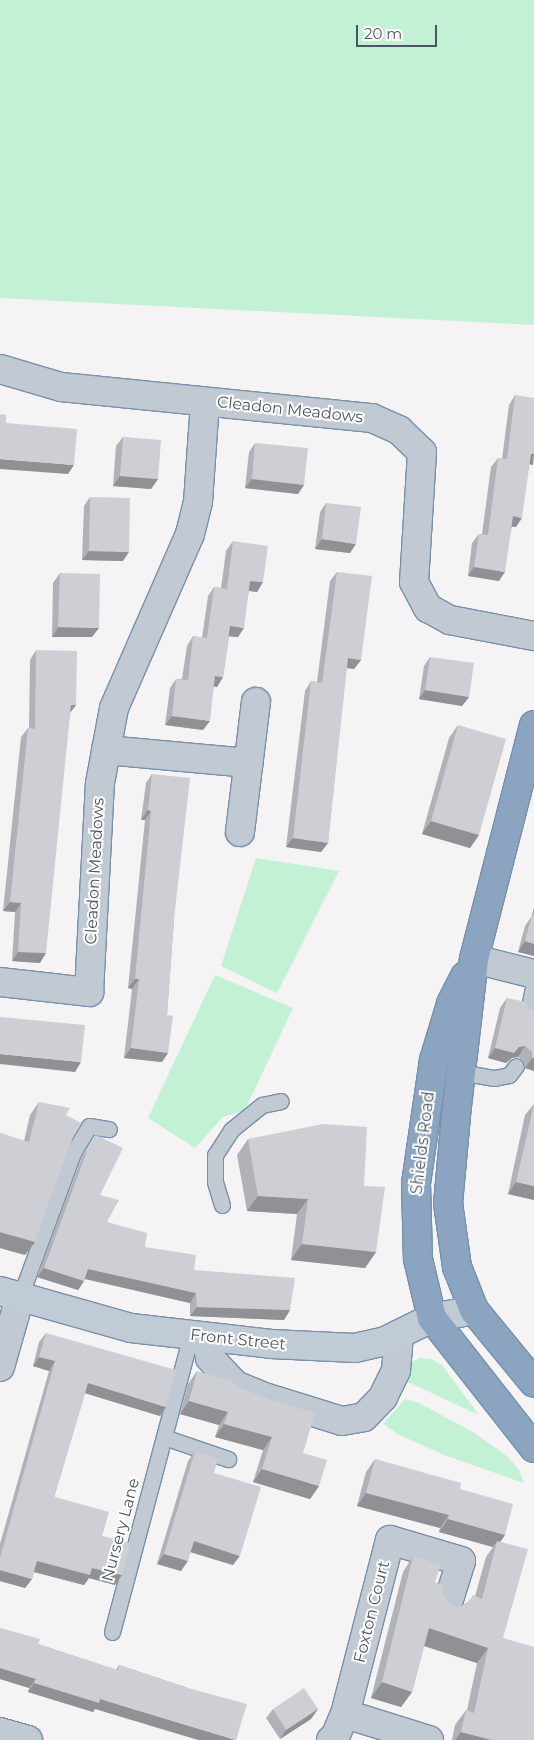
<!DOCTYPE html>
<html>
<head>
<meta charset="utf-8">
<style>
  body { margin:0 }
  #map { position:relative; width:534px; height:1740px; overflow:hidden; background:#f5f3f3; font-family:Montserrat,sans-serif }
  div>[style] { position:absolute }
  .green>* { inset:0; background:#c3f1d5 }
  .roads { filter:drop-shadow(1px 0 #7690ad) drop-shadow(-1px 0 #7690ad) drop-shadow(0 1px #7690ad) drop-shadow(0 -1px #7690ad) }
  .lane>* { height:15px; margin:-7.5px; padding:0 7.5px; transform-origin:7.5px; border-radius:7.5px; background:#c1cad2 }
  .street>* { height:28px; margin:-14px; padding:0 14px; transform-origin:14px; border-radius:14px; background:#c1cad2 }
  .secondary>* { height:28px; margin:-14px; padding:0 14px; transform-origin:14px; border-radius:14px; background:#c1cbd6 }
  .highway>* { height:28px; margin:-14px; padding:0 14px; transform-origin:14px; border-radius:14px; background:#8ba5c1 }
  .wall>* { inset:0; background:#b0b2b7 }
  .shaded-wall>* { inset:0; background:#909195 }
  .building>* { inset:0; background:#cdcfd5 }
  span { translate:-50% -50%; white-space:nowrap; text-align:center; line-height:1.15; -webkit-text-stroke:4px #fff; paint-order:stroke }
  .street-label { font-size:16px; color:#4a5661 }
  .scale { position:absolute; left:356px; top:25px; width:81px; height:22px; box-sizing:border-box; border:2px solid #4a5661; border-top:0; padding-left:6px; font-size:15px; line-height:18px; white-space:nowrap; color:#4a5661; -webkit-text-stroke:4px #fff; paint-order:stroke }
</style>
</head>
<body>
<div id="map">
  <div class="green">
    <div style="clip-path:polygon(0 0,534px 0,534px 325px,0 298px)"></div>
    <div style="clip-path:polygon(256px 858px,339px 871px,277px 993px,221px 966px)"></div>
    <div style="clip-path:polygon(215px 975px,293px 1008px,245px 1110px,223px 1117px,195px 1148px,148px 1118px)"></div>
    <div style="clip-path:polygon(420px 1358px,431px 1359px,442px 1365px,479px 1415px,408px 1382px,405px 1374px,409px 1363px)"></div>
    <div style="clip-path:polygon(405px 1399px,419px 1403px,473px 1432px,508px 1457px,519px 1470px,524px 1483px,444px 1455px,398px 1434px,383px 1424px)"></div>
  </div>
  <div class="roads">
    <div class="lane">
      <div style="left:528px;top:1013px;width:32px;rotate:-79deg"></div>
      <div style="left:454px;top:1071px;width:41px;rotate:9.9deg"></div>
      <div style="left:494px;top:1078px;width:15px;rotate:-11deg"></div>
      <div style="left:509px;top:1075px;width:11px;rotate:-52deg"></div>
      <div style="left:222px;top:1205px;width:24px;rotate:-107deg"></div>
      <div style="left:215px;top:1182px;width:27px;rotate:-90deg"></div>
      <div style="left:215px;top:1155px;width:30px;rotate:-57deg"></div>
      <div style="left:231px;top:1130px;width:40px;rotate:-39deg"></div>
      <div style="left:262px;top:1105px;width:19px;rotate:-12deg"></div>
      <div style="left:20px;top:1297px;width:153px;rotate:-69.8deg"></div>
      <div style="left:73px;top:1153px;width:31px;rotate:-59deg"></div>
      <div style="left:89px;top:1126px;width:20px;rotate:9deg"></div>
      <div style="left:164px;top:1437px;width:68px;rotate:19deg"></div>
      <div style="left:112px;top:1632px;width:306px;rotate:-75.1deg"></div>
    </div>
    <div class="street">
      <div style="left:0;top:369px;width:64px;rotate:16.4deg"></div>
      <div style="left:61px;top:387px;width:313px;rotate:5.7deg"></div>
      <div style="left:372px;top:418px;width:30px;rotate:24deg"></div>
      <div style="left:399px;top:430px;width:32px;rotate:44deg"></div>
      <div style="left:422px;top:452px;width:130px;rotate:93.5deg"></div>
      <div style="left:414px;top:582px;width:30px;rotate:62deg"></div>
      <div style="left:428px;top:608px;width:25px;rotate:29deg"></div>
      <div style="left:450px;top:620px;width:86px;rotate:10.8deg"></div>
      <div style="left:106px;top:750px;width:143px;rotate:5.2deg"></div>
      <div style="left:240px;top:832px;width:131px;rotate:-83deg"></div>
      <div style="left:474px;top:959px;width:62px;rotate:14deg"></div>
      <div style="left:0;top:982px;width:90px;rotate:6.4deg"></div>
      <div style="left:89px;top:992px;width:209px;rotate:-87deg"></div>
      <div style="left:100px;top:783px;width:76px;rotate:-79.4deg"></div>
      <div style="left:114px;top:708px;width:190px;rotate:-66.4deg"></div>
      <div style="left:190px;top:534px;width:33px;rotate:-76deg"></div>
      <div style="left:198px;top:502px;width:100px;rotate:-86deg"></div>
      <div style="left:206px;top:1337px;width:21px;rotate:79deg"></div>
      <div style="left:210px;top:1358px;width:37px;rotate:47deg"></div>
      <div style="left:235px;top:1385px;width:35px;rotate:22deg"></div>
      <div style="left:268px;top:1398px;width:77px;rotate:17.3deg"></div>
      <div style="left:342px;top:1421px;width:22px;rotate:-10deg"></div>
      <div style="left:364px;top:1417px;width:28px;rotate:-46deg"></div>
      <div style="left:383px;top:1397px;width:30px;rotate:-64deg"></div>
      <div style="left:396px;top:1370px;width:36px;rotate:-85deg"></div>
      <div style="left:0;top:1367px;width:73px;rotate:-74.1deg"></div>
      <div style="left:0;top:1732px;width:29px;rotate:16deg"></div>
      <div style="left:331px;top:1740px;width:5px;rotate:-37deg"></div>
      <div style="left:335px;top:1737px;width:25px;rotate:-67deg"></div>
      <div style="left:429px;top:1740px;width:88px;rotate:-162.8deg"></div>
      <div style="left:345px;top:1714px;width:180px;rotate:-75.5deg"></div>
      <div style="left:390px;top:1540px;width:74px;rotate:16.5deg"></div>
      <div style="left:461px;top:1561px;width:47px;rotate:107.3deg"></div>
    </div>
    <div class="secondary">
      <div style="left:0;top:1291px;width:136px;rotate:15.8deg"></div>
      <div style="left:131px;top:1328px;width:141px;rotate:6.5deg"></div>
      <div style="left:271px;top:1344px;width:84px;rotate:2.7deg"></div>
      <div style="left:355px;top:1348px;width:31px;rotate:-13deg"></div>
      <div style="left:385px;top:1341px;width:52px;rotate:-26.1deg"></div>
      <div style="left:432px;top:1318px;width:43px;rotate:-10.8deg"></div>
    </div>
    <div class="highway">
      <div style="left:534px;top:725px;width:242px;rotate:104.4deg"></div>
      <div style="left:474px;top:959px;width:147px;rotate:96.6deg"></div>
      <div style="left:457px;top:1105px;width:98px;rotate:95.2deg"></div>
      <div style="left:448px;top:1203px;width:65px;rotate:82deg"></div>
      <div style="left:457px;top:1267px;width:46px;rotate:68.4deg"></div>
      <div style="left:474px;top:1310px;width:94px;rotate:50.6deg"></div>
      <div style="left:465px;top:976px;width:31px;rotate:117deg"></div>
      <div style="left:451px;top:1004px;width:59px;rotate:106.9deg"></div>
      <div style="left:434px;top:1060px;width:125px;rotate:98.3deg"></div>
      <div style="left:416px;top:1184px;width:75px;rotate:88.5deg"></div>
      <div style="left:418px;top:1259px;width:61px;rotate:76.7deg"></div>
      <div style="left:432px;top:1318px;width:165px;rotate:51.9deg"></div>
    </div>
  </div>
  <div class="wall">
    <div style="clip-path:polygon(515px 395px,533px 465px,529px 464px,516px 527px,512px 526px,499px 581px,468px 576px,472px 543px,479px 534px,482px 534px,491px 467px,498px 458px,502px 459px,509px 405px)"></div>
    <div style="clip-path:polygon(123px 437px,158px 479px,151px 489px,113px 486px,116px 446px)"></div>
    <div style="clip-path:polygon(255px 443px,304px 485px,298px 494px,245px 488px,249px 452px)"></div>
    <div style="clip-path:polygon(90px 497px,123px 561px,82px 560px,84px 506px)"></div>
    <div style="clip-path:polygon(326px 503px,350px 553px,315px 549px,320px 512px)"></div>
    <div style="clip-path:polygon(233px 541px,263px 582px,257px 592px,249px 591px,238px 637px,229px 636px,223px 677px,217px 687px,214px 686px,203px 730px,165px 725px,170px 688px,176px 679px,182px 679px,187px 646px,193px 636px,202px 638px,208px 596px,214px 587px,221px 588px,226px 551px)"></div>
    <div style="clip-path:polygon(337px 572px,361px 660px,354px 669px,346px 668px,328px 843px,321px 852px,286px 847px,305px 691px,311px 681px,317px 682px,330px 581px)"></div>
    <div style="clip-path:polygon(60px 573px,92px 637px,52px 637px,53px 583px)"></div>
    <div style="clip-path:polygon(36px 650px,76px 705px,70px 713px,40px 963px,12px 961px,15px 912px,3px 911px,21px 737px,28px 728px,29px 728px,30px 660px)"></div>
    <div style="clip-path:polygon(430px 657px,469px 697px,462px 706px,419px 699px,424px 666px)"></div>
    <div style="clip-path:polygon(458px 725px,479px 835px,470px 848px,422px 834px,449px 738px)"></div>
    <div style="clip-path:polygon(152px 774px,174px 919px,167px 1015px,168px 1053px,162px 1062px,124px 1058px,132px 989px,128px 988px,145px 820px,141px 820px,146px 783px)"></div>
    <div style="clip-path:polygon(534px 908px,534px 956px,518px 952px,525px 926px,531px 917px)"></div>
    <div style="clip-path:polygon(507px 998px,533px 1012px,534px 1071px,525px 1068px,524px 1062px,518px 1057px,512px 1058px,506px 1063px,488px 1058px,500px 1008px)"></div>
    <div style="clip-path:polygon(39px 1102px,66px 1115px,73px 1137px,35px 1242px,25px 1255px,0 1248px,0 1133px,24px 1141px,30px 1115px)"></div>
    <div style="clip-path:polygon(534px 1104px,534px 1200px,508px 1194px,525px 1115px)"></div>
    <div style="clip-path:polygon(96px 1135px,100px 1195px,107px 1222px,145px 1247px,194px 1270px,290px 1310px,284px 1320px,190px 1316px,190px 1303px,85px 1279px,78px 1290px,37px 1277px,82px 1157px)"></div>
    <div style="clip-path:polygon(248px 1139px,364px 1186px,376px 1252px,365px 1268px,291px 1260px,297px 1214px,247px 1211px,237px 1155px)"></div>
    <div style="clip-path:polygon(46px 1333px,160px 1416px,85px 1393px,55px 1494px,55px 1497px,102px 1536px,115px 1585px,89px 1578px,84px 1585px,34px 1572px,32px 1579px,25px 1588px,0 1581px,0 1544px,49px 1371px,33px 1366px,39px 1342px)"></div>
    <div style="clip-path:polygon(197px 1371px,303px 1453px,319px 1486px,310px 1499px,253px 1482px,263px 1450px,215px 1437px,219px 1425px,180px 1414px,188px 1384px)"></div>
    <div style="clip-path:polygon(195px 1451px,214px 1473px,233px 1565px,190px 1552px,181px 1571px,157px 1564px,188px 1461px)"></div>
    <div style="clip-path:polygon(375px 1459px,460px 1489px,505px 1535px,500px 1542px,503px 1638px,534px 1740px,452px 1740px,455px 1725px,466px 1710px,467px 1710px,477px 1663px,424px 1646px,412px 1692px,401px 1707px,371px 1698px,403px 1572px,413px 1556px,435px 1582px,447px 1601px,453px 1605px,461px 1606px,468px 1602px,475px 1596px,486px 1557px,493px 1547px,439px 1532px,440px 1528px,357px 1506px,366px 1472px)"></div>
    <div style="clip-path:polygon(0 1628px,38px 1644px,116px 1670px,119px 1665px,188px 1688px,95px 1709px,93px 1712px,28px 1692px,29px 1688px,0 1679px)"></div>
    <div style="clip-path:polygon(273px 1709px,318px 1709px,311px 1719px,280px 1739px,266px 1718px)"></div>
  </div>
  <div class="shaded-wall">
    <div style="clip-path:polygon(531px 454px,534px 454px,533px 465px,524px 463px)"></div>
    <div style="clip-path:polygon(0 459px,74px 465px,68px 474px,0 469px)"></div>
    <div style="clip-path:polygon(120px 476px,158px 479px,151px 489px,113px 486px)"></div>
    <div style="clip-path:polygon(252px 479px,304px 485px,298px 494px,245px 488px)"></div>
    <div style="clip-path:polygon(513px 516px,522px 518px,516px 527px,506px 526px)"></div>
    <div style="clip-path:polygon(322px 539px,356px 544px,350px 553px,315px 549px)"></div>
    <div style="clip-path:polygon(89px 551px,129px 552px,123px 561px,82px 560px)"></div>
    <div style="clip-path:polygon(474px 567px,505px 572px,499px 581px,468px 576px)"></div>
    <div style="clip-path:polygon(250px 581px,263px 582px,257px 592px,244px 590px)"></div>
    <div style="clip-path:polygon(230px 626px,244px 628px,238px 637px,224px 636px)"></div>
    <div style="clip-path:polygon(58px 627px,99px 628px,92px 637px,52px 637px)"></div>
    <div style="clip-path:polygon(348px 658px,361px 660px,354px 669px,341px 667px)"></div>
    <div style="clip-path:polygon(215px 676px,223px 677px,217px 687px,209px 686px)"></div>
    <div style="clip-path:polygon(425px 690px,469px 697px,462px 706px,419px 699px)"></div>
    <div style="clip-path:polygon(71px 705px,76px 705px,69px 714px)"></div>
    <div style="clip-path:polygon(172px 716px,210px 721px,203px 730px,165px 725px)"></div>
    <div style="clip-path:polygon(148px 810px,151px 811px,145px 820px,141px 820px)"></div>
    <div style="clip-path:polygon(431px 821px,479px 835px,470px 848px,422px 834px)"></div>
    <div style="clip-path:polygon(293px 838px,328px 843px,321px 852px,286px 847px)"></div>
    <div style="clip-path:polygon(10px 902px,21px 903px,15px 912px,3px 911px)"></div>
    <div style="clip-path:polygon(525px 941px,534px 944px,534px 956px,518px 952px)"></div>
    <div style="clip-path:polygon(18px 952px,46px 953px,40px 963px,12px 961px)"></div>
    <div style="clip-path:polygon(135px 979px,139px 979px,132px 989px,128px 988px)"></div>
    <div style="clip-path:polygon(525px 1046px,518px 1057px,512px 1058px,506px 1063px,488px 1058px,495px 1048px)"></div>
    <div style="clip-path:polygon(131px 1048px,168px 1053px,162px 1062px,124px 1058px)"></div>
    <div style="clip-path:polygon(0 1054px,81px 1062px,75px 1072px,0 1064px)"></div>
    <div style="clip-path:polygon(532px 1058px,534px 1058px,534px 1071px,525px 1068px)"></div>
    <div style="clip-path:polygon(516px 1182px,534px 1186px,534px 1200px,508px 1194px)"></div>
    <div style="clip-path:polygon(258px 1196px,308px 1199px,297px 1214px,247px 1211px)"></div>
    <div style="clip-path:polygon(0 1232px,35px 1242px,25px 1255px,0 1248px)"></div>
    <div style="clip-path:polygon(302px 1244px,376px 1252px,365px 1268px,291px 1260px)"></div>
    <div style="clip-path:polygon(44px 1268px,84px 1281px,78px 1290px,37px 1277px)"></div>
    <div style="clip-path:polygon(88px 1269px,196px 1293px,190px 1303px,81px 1278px)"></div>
    <div style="clip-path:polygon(197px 1307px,290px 1310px,284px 1320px,190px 1316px)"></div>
    <div style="clip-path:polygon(39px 1357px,55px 1361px,49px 1371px,33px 1366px)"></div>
    <div style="clip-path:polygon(88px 1383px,166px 1407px,160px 1416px,81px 1392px)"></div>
    <div style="clip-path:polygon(189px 1401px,228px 1412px,219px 1425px,180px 1414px)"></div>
    <div style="clip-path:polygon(224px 1424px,272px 1437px,263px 1450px,215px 1437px)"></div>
    <div style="clip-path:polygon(262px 1469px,319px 1486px,310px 1499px,253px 1482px)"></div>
    <div style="clip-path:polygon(366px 1493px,449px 1515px,440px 1528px,357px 1506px)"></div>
    <div style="clip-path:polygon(448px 1519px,505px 1535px,496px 1548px,497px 1541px,493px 1547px,439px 1532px)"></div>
    <div style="clip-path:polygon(194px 1541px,240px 1556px,233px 1565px,187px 1551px)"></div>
    <div style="clip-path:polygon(164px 1554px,188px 1561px,181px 1571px,157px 1564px)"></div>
    <div style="clip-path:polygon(37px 1561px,92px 1568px,122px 1575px,115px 1585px,89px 1578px,84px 1585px,30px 1571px)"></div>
    <div style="clip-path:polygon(0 1570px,32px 1579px,25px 1588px,0 1581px)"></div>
    <div style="clip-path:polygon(429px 1628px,488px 1648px,477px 1663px,418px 1644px)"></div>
    <div style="clip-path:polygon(0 1668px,36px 1679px,29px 1688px,0 1679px)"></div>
    <div style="clip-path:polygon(382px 1682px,412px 1692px,401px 1707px,371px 1698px)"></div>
    <div style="clip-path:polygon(34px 1683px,100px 1699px,236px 1740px,198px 1740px,95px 1709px,93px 1712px,28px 1692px)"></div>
    <div style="clip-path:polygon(318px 1709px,311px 1719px,280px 1739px,286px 1730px)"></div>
    <div style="clip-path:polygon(461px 1732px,492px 1740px,455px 1740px)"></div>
  </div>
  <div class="building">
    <div style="clip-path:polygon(515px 395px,534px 398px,534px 454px,531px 454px,522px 518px,513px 516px,505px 572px,474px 567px,479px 534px,488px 535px,498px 458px,507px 459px)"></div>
    <div style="clip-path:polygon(0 414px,6px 415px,6px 423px,77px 429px,74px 465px,0 459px)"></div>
    <div style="clip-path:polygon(123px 437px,161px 440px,158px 479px,120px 476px)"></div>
    <div style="clip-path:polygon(255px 443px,308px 448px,304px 485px,252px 479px)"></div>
    <div style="clip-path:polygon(90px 497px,130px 498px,129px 552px,89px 551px)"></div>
    <div style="clip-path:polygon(326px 503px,361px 507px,356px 544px,322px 539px)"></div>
    <div style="clip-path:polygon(233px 541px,268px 546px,263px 582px,250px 581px,244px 628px,230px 626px,223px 677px,215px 676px,210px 721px,172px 716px,176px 679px,188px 680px,193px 636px,207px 638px,214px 587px,227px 589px)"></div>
    <div style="clip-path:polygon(337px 572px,372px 576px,361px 660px,348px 658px,328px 843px,293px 838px,311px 681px,322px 683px)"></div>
    <div style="clip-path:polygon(60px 573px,100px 574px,99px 628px,58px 627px)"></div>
    <div style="clip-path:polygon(36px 650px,77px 651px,76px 705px,71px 705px,46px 953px,18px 952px,21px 903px,10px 902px,28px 728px,35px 729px)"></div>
    <div style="clip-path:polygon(430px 657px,474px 663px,469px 697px,425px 690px)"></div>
    <div style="clip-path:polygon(458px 725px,506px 739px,479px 835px,431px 821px)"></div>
    <div style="clip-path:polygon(152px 774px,190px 778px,174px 919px,167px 1015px,173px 1016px,168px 1053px,131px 1048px,139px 979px,135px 979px,151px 811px,148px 810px)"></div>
    <div style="clip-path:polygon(532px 915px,534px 916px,534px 944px,525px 941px)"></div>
    <div style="clip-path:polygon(507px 998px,526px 1002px,529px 1009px,534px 1011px,534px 1058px,532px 1058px,532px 1052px,525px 1046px,519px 1047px,514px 1053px,495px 1048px)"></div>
    <div style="clip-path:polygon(0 1017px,85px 1025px,81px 1062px,0 1054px)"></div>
    <div style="clip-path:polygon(39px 1102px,70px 1108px,66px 1115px,81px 1123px,73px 1137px,35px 1242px,0 1232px,0 1133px,29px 1142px)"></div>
    <div style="clip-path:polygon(534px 1104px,534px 1186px,516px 1182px)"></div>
    <div style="clip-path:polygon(323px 1124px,367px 1127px,364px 1186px,385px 1187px,376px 1252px,302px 1244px,308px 1199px,258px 1196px,248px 1139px)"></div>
    <div style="clip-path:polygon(96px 1135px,123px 1148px,100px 1195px,119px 1200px,107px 1222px,147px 1233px,145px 1247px,196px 1255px,194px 1270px,295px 1278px,290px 1310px,197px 1307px,196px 1293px,88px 1269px,84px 1281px,44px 1268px,88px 1148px)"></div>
    <div style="clip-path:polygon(46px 1333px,176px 1370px,166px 1407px,88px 1383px,55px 1494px,55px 1497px,109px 1512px,102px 1536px,130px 1543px,122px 1575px,92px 1568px,90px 1575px,37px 1561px,32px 1579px,0 1570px,0 1558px,55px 1361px,39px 1357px)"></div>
    <div style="clip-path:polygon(197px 1371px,231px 1381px,238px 1387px,271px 1400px,315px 1413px,303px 1453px,327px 1460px,319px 1486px,262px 1469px,272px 1437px,224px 1424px,228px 1412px,189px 1401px)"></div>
    <div style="clip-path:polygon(195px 1451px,218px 1459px,214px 1473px,261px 1487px,240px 1556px,194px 1541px,188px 1561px,164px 1554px)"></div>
    <div style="clip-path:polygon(375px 1459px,461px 1483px,460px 1489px,513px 1504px,505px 1535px,448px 1519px,449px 1515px,366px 1493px)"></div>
    <div style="clip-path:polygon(497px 1541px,528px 1549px,503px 1638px,534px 1647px,534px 1740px,492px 1740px,461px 1732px,466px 1710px,474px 1713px,488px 1648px,429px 1628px,412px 1692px,382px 1682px,413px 1556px,441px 1565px,435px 1582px,443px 1585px,443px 1594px,447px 1601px,453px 1605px,461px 1606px,468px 1602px,473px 1595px,482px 1599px)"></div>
    <div style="clip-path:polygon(0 1628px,40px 1639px,38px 1644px,118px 1670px,119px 1665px,188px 1688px,247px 1704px,236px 1740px,100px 1699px,99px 1703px,34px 1683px,36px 1679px,0 1668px)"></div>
    <div style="clip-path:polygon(304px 1688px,318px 1709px,286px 1730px,273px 1709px)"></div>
  </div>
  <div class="street-label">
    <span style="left:290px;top:410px;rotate:6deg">Cleadon Meadows</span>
    <span style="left:95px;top:871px;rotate:-87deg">Cleadon Meadows</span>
    <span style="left:423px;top:1143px;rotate:-83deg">Shields Road</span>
    <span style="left:238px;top:1340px;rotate:6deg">Front Street</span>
    <span style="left:121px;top:1530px;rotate:-75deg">Nursery Lane</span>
    <span style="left:372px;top:1612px;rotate:-76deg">Foxton Court</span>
  </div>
  <div class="scale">20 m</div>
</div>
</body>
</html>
